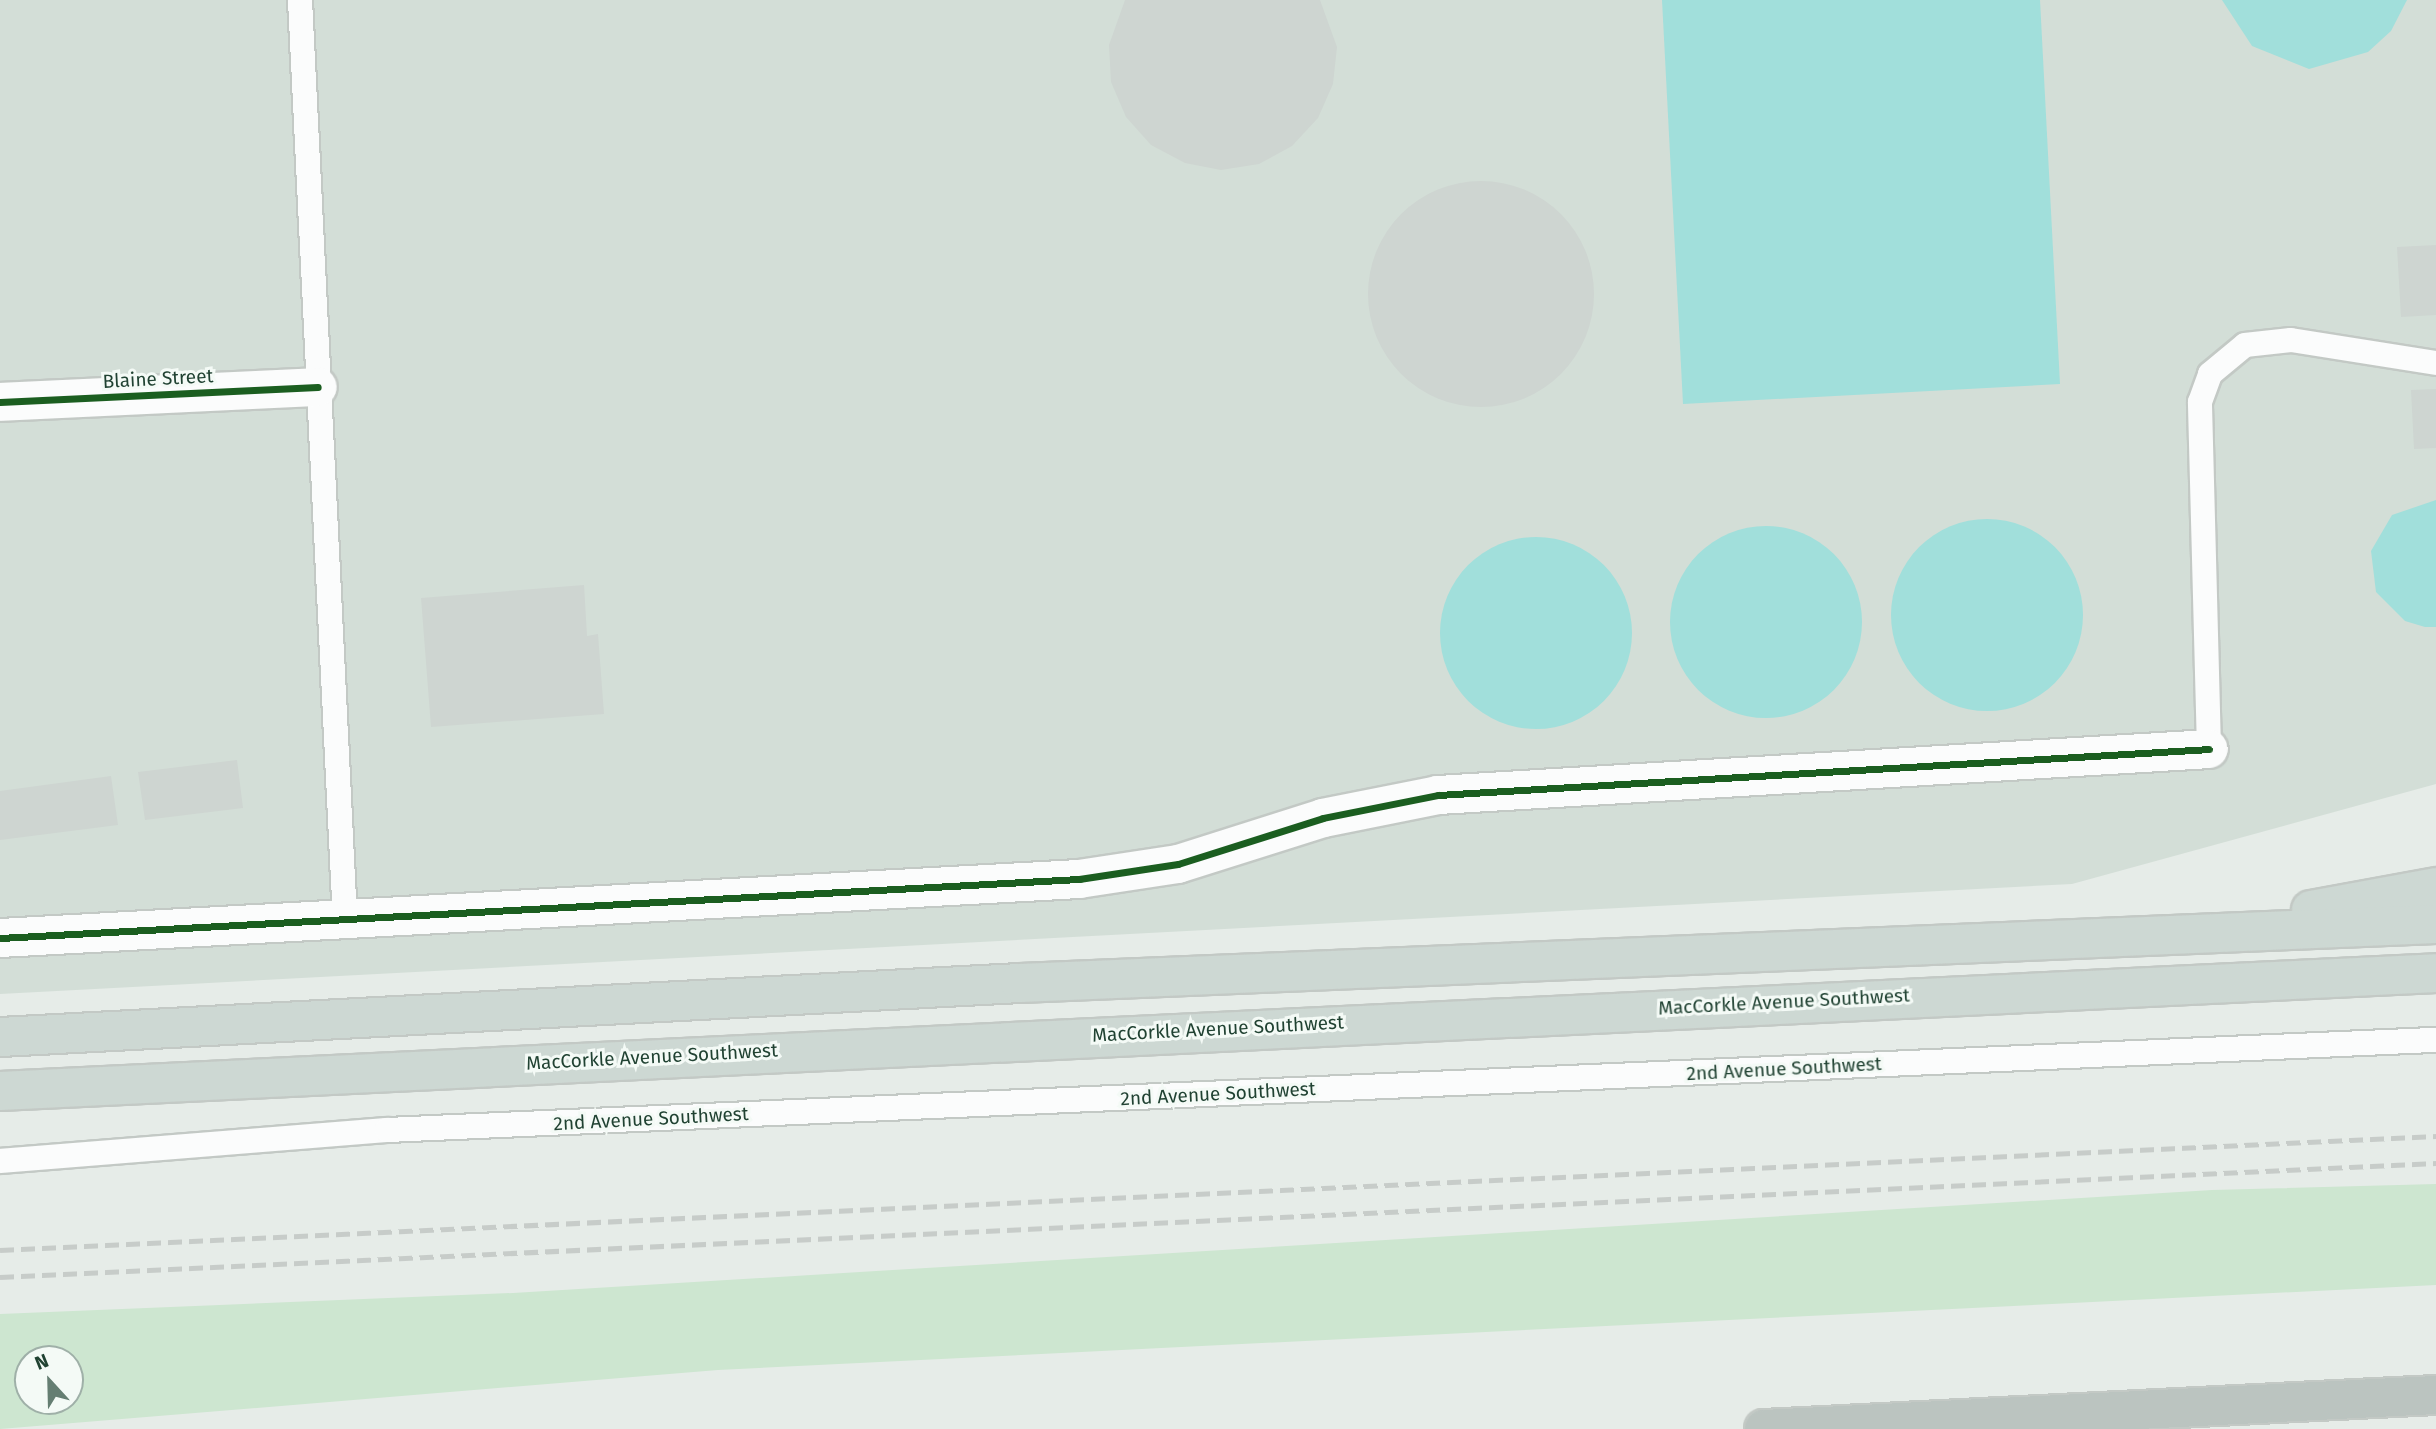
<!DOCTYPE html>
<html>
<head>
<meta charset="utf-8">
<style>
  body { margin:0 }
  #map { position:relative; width:2436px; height:1429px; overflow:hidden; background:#e6ece8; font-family:"Fira Sans",sans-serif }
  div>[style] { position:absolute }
  .built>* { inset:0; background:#d3ded7 }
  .green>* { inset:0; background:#cde6d0 }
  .water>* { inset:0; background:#a1dfdb }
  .round { border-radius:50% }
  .building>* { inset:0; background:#ced5d1 }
  .roads { filter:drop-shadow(2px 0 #c3c9c5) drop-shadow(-2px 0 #c3c9c5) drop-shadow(0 2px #c3c9c5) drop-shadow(0 -2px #c3c9c5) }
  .lane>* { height:24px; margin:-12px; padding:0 12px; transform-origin:12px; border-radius:12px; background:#fbfcfc }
  .street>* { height:38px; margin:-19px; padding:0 19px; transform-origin:19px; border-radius:19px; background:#fbfcfc }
  .primary>* { height:38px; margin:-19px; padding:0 19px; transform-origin:19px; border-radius:19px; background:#cdd8d3 }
  .highway>* { height:38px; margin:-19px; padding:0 19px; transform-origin:19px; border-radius:19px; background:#bbc4c0 }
  .rail>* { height:5px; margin-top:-2.5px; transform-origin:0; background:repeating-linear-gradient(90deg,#c7ccc9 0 14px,transparent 0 21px) }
  .cycleway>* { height:7px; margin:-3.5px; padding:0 3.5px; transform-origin:3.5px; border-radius:3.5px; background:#1b5e20 }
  span { translate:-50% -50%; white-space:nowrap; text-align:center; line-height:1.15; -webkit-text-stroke:6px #f4faf6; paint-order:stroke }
  .street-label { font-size:19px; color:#204232 }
  .north { position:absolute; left:14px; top:1345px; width:70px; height:70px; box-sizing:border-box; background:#f4faf6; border:2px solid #9fb0a8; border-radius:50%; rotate:338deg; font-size:19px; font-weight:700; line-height:28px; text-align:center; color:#204232 }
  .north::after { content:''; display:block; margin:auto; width:24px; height:32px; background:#657e72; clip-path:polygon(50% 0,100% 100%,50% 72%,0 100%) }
</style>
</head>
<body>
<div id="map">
  <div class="built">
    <div style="clip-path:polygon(0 0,2436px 0,2436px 784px,2072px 884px,0 994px)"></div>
  </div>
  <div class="green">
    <div style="clip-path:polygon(evenodd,2436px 1184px,2436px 1285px,718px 1370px,0 1429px,0 1314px,513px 1293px,2212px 1190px,2436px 1184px,28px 1359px,70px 1359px,70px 1401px,28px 1401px,28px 1359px)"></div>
  </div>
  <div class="water">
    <div style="clip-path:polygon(1662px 0,2040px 0,2060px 384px,1683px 404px)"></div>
    <div style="clip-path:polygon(2222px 0,2407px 0,2391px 31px,2368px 52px,2309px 69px,2252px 46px)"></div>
    <div style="clip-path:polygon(2436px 500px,2436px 627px,2425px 627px,2405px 621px,2376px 592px,2371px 551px,2392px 515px)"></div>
    <div class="round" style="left:1891px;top:519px;width:192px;height:192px"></div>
    <div class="round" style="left:1670px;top:526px;width:192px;height:192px"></div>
    <div class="round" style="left:1440px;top:537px;width:192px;height:192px"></div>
  </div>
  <div class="building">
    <div style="clip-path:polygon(1125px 0,1320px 0,1337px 47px,1333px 84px,1318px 118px,1292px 146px,1259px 164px,1221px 170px,1185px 163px,1151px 145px,1126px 117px,1111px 82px,1109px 45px)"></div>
    <div class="round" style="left:1368px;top:181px;width:226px;height:226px"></div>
    <div style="clip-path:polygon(2436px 245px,2436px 315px,2401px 317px,2397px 247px)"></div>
    <div style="clip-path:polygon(2436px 389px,2436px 448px,2414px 449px,2411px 390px)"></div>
    <div style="clip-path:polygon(584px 585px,587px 636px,598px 634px,604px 714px,431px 727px,421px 598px)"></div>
    <div style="clip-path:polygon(237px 760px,243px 808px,145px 820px,138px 772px)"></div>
    <div style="clip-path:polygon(111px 776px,118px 825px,0 840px,0 791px)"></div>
  </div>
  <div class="roads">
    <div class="lane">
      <div style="left:300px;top:0;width:920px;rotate:87.2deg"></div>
      <div style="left:2209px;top:749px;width:347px;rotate:-91.5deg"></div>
      <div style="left:2200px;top:402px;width:30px;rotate:-70deg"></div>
      <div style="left:2210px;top:374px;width:45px;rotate:-39.6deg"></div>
      <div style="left:2245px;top:345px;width:46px;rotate:-6.2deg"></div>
      <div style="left:2291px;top:340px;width:147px;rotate:9deg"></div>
      <div style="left:0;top:1161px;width:388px;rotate:-4.6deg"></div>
      <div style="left:387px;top:1130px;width:2051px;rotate:-2.52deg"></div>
    </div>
    <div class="street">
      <div style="left:0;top:402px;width:318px;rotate:-2.7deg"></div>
      <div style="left:0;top:938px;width:1081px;rotate:-3.13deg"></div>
      <div style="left:1079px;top:879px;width:100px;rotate:-8.6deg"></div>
      <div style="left:1178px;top:864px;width:152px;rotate:-17.6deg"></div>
      <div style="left:1323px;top:818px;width:117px;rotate:-11.3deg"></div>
      <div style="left:1438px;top:795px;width:772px;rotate:-3.41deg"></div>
    </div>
    <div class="primary">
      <div style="left:2311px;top:910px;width:127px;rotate:-10.4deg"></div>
      <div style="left:0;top:1037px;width:1021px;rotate:-3.03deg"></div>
      <div style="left:1020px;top:983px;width:1417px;rotate:-2.39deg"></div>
      <div style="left:0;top:1091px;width:2439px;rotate:-2.77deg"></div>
    </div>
    <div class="highway">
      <div style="left:1764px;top:1429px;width:673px;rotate:-2.9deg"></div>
    </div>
  </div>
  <div class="rail">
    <div style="left:0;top:1250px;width:2439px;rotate:-2.68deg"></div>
    <div style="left:0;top:1277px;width:2439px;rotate:-2.68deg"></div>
  </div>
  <div class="cycleway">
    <div style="left:0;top:402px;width:318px;rotate:-2.7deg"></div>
    <div style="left:0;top:938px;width:1081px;rotate:-3.13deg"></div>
    <div style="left:1079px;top:879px;width:100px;rotate:-8.6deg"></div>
    <div style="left:1178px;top:864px;width:152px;rotate:-17.6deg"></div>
    <div style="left:1323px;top:818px;width:117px;rotate:-11.3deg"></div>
    <div style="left:1438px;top:795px;width:772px;rotate:-3.41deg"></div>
  </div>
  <div class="street-label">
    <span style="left:158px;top:379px;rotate:-3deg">Blaine Street</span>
    <span style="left:1784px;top:1002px;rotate:-3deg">MacCorkle Avenue Southwest</span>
    <span style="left:1218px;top:1029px;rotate:-3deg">MacCorkle Avenue Southwest</span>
    <span style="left:652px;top:1057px;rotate:-3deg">MacCorkle Avenue Southwest</span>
    <span style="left:1784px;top:1069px;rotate:-3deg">2nd Avenue Southwest</span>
    <span style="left:1218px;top:1094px;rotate:-3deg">2nd Avenue Southwest</span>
    <span style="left:651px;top:1119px;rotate:-3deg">2nd Avenue Southwest</span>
  </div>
  <div class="north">N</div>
</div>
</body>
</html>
